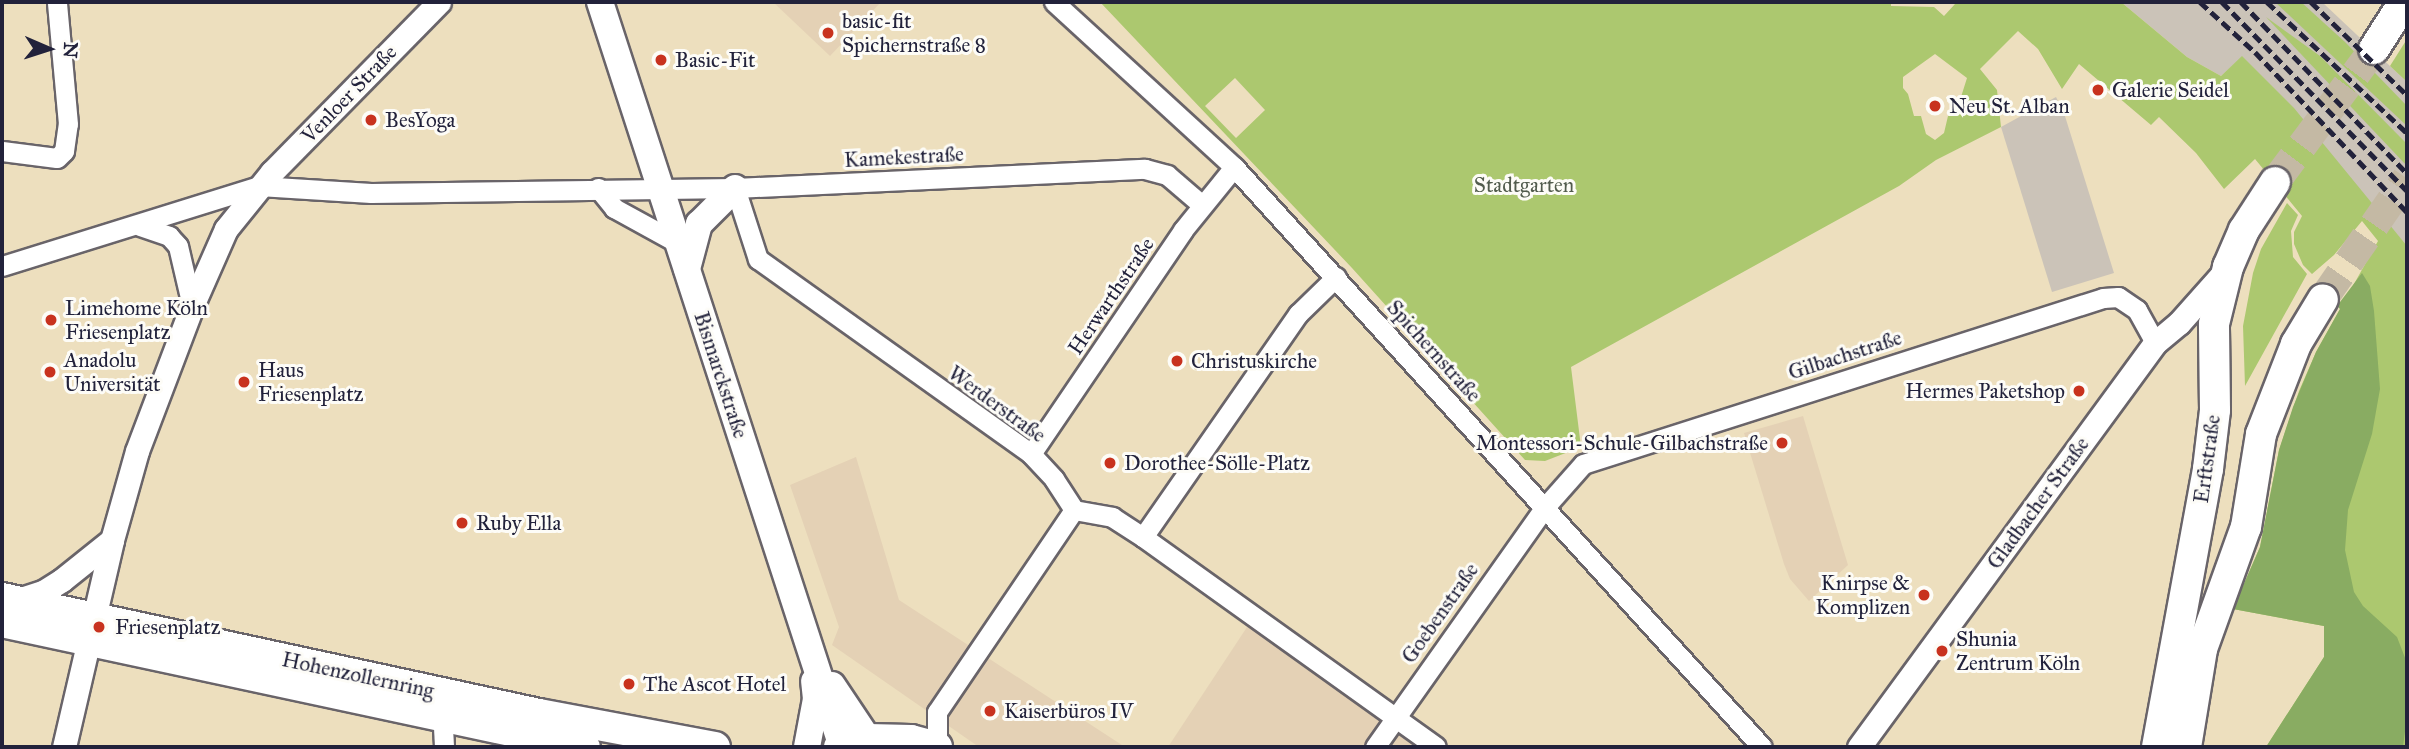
<!DOCTYPE html>
<html>
<head>
<meta charset="utf-8">
<style>
  body { margin:0 }
  #map { position:relative; width:2409px; height:749px; overflow:hidden; background:#eddfbe; font-family:"IM FELL Great Primer",serif }
  div>[style] { position:absolute }
  .built>* { inset:0; background:#e4d1b5 }
  .industrial>* { inset:0; background:#cbc3b8 }
  .green>* { inset:0; background:#acc86f }
  .forest>* { inset:0; background:#89ac62 }
  .primary-tunnel>* { height:30px; margin-top:-15px; transform-origin:0; background:repeating-linear-gradient(90deg,#c4b9a4 0 30px,transparent 0 45px) }
  .roads { filter:drop-shadow(2px 0 #696469) drop-shadow(-2px 0 #696469) drop-shadow(0 2px #696469) drop-shadow(0 -2px #696469) }
  .minor>* { height:19px; margin:-9.5px; padding:0 9.5px; transform-origin:9.5px; border-radius:9.5px; background:#fff }
  .tertiary>* { height:23px; margin:-11.5px; padding:0 11.5px; transform-origin:11.5px; border-radius:11.5px; background:#fff }
  .secondary>* { height:26px; margin:-13px; padding:0 13px; transform-origin:13px; border-radius:13px; background:#fff }
  .primary>* { height:30px; margin:-15px; padding:0 15px; transform-origin:15px; border-radius:15px; background:#fff }
  .rail>* { height:5px; margin-top:-2.5px; transform-origin:0; background:repeating-linear-gradient(90deg,#22223b 0 10px,transparent 0 15px) }
  .dots>* { width:19px; height:19px; translate:-50% -50%; box-sizing:border-box; border:4px solid #fdfcf7; border-radius:50% }
  span { translate:-50% -50%; white-space:nowrap; text-align:center; line-height:1.15; -webkit-text-stroke:6px #fdfcf7; paint-order:stroke }
  .poi-label { font-size:21px; color:#22223b }
  .left { translate:0 -50%; text-align:left }
  .right { translate:-100% -50%; text-align:right }
  .street-label { font-size:21px; color:#22223b }
  .park-label { font-size:21px; color:#525c4d }
  .frame { position:absolute; inset:0; border:4px solid #22223b; pointer-events:none }
  .north { position:absolute; left:14px; top:14px; width:70px; height:70px; -webkit-text-stroke:5px #fdfcf7; paint-order:stroke; rotate:93deg; font-size:19px; font-weight:700; line-height:28px; text-align:center; color:#22223b }
  .north::after { content:''; display:block; margin:auto; width:24px; height:32px; background:#22223b; clip-path:polygon(50% 0,100% 100%,50% 72%,0 100%) }
</style>
</head>
<body>
<div id="map">
  <div class="built">
    <div style="clip-path:polygon(773px 2px,881px 2px,830px 56px)"></div>
    <div style="clip-path:polygon(1803px 416px,1848px 565px,1809px 601px,1790px 579px,1784px 564px,1744px 433px)"></div>
    <div style="clip-path:polygon(856px 457px,899px 600px,1125px 747px,979px 747px,832px 645px,839px 627px,790px 485px)"></div>
    <div style="clip-path:polygon(1251px 621px,1424px 747px,1168px 747px)"></div>
  </div>
  <div class="industrial">
    <div style="clip-path:polygon(2121px 2px,2323px 3px,2407px 82px,2407px 246px,2242px 57px,2221px 76px,2187px 57px)"></div>
    <div style="clip-path:polygon(2056px 97px,2064px 113px,2114px 273px,2052px 292px,2001px 127px)"></div>
  </div>
  <div class="green">
    <div style="clip-path:polygon(evenodd,1100px 2px,1891px 2px,1891px 6px,1934px 7px,1944px 16px,1955px 4px,1953px 2px,2121px 2px,2187px 57px,2221px 76px,2242px 56px,2294px 108px,2407px 246px,2407px 747px,2266px 747px,2324px 657px,2324px 626px,2233px 609px,2260px 547px,2279px 450px,2299px 391px,2316px 352px,2378px 241px,2362px 221px,2334px 255px,2312px 274px,2303px 265px,2294px 244px,2294px 232px,2302px 216px,2255px 159px,2224px 189px,2196px 153px,2159px 117px,2151px 125px,2079px 64px,2062px 89px,2038px 49px,2018px 31px,1980px 69px,1997px 90px,2001px 127px,1936px 160px,1899px 186px,1571px 367px,1581px 447px,1545px 461px,1525px 460px,1352px 268px,1100px 2px,1935px 54px,1967px 78px,1955px 116px,1948px 116px,1944px 133px,1935px 140px,1926px 134px,1921px 116px,1914px 116px,1908px 94px,1903px 88px,1903px 77px,1935px 54px,1100px 2px,1235px 78px,1265px 110px,1236px 138px,1205px 106px,1235px 78px)"></div>
    <div style="clip-path:polygon(2275px 2px,2301px 2px,2345px 42px,2407px 106px,2407px 126px)"></div>
    <div style="clip-path:polygon(2266px 17px,2320px 56px,2407px 144px,2407px 166px)"></div>
    <div style="clip-path:polygon(2407px 39px,2407px 82px,2390px 66px)"></div>
    <div style="clip-path:polygon(2287px 203px,2298px 215px,2291px 231px,2293px 257px,2307px 274px,2245px 386px,2243px 326px,2253px 273px,2261px 249px)"></div>
  </div>
  <div class="forest">
    <div style="clip-path:polygon(2362px 273px,2370px 286px,2374px 311px,2380px 389px,2372px 434px,2348px 510px,2345px 550px,2354px 592px,2363px 606px,2397px 637px,2407px 663px,2407px 716px,2403px 747px,2266px 747px,2324px 657px,2324px 626px,2233px 609px,2260px 547px,2279px 450px,2293px 407px,2316px 352px,2340px 309px,2337px 306px)"></div>
  </div>
  <div class="primary-tunnel">
    <div style="left:2275px;top:182px;width:166px;rotate:-53.3deg"></div>
    <div style="left:2323px;top:299px;width:147px;rotate:-55.2deg"></div>
  </div>
  <div class="roads">
    <div class="minor">
      <div style="left:1054px;top:2px;width:244px;rotate:42.5deg"></div>
      <div style="left:1234px;top:167px;width:784px;rotate:47.69deg"></div>
      <div style="left:2px;top:151px;width:55px;rotate:7.3deg"></div>
      <div style="left:57px;top:158px;width:10px;rotate:-45deg"></div>
      <div style="left:64px;top:151px;width:27px;rotate:-82deg"></div>
      <div style="left:68px;top:124px;width:122px;rotate:-95.2deg"></div>
      <div style="left:598px;top:188px;width:26px;rotate:51deg"></div>
      <div style="left:614px;top:208px;width:73px;rotate:28.7deg"></div>
      <div style="left:735px;top:188px;width:75px;rotate:72.1deg"></div>
      <div style="left:758px;top:259px;width:335px;rotate:35.5deg"></div>
      <div style="left:1031px;top:454px;width:34px;rotate:47deg"></div>
      <div style="left:1054px;top:479px;width:37px;rotate:57deg"></div>
      <div style="left:1074px;top:510px;width:39px;rotate:10deg"></div>
      <div style="left:1112px;top:517px;width:37px;rotate:33deg"></div>
      <div style="left:1143px;top:537px;width:360px;rotate:35.6deg"></div>
      <div style="left:140px;top:226px;width:31px;rotate:19deg"></div>
      <div style="left:169px;top:236px;width:13px;rotate:48deg"></div>
      <div style="left:178px;top:246px;width:62px;rotate:76.9deg"></div>
      <div style="left:2px;top:266px;width:269px;rotate:-17.3deg"></div>
      <div style="left:259px;top:186px;width:112px;rotate:3.6deg"></div>
      <div style="left:371px;top:193px;width:364px;rotate:-0.8deg"></div>
      <div style="left:735px;top:188px;width:410px;rotate:-2.7deg"></div>
      <div style="left:1145px;top:169px;width:23px;rotate:15deg"></div>
      <div style="left:1167px;top:175px;width:46px;rotate:40.6deg"></div>
      <div style="left:1031px;top:454px;width:271px;rotate:-55.8deg"></div>
      <div style="left:1183px;top:230px;width:81px;rotate:-51deg"></div>
      <div style="left:1143px;top:537px;width:272px;rotate:-55.2deg"></div>
      <div style="left:1298px;top:314px;width:53px;rotate:-44.2deg"></div>
      <div style="left:442px;top:708px;width:39px;rotate:87deg"></div>
      <div style="left:937px;top:747px;width:35px;rotate:-90deg"></div>
      <div style="left:937px;top:712px;width:244px;rotate:-55.9deg"></div>
      <div style="left:1375px;top:747px;width:294px;rotate:-54.7deg"></div>
      <div style="left:1545px;top:507px;width:57px;rotate:-48.5deg"></div>
      <div style="left:1583px;top:464px;width:546px;rotate:-17.7deg"></div>
      <div style="left:2103px;top:298px;width:15px;rotate:-4deg"></div>
      <div style="left:2118px;top:297px;width:23px;rotate:34deg"></div>
      <div style="left:2137px;top:310px;width:38px;rotate:61deg"></div>
    </div>
    <div class="tertiary">
      <div style="left:15px;top:601px;width:29px;rotate:-18deg"></div>
      <div style="left:43px;top:592px;width:22px;rotate:-32deg"></div>
      <div style="left:62px;top:580px;width:64px;rotate:-38.7deg"></div>
      <div style="left:64px;top:747px;width:212px;rotate:-76.9deg"></div>
      <div style="left:112px;top:540px;width:92px;rotate:-74.3deg"></div>
      <div style="left:137px;top:451px;width:155px;rotate:-69.2deg"></div>
      <div style="left:192px;top:306px;width:84px;rotate:-66.2deg"></div>
      <div style="left:226px;top:229px;width:73px;rotate:-51.1deg"></div>
      <div style="left:272px;top:172px;width:238px;rotate:-45.5deg"></div>
      <div style="left:1859px;top:747px;width:501px;rotate:-53.77deg"></div>
      <div style="left:2155px;top:343px;width:31px;rotate:-40deg"></div>
      <div style="left:2179px;top:323px;width:71px;rotate:-48.4deg"></div>
    </div>
    <div class="secondary">
      <div style="left:600px;top:2px;width:783px;rotate:72deg"></div>
      <div style="left:687px;top:269px;width:47px;rotate:-75.1deg"></div>
      <div style="left:699px;top:224px;width:51px;rotate:-45deg"></div>
      <div style="left:832px;top:685px;width:65px;rotate:56.3deg"></div>
      <div style="left:807px;top:747px;width:49px;rotate:-79.4deg"></div>
      <div style="left:816px;top:699px;width:18px;rotate:-96deg"></div>
    </div>
    <div class="primary">
      <div style="left:2374px;top:49px;width:56px;rotate:-57.4deg"></div>
      <div style="left:2px;top:598px;width:549px;rotate:12.19deg"></div>
      <div style="left:539px;top:714px;width:179px;rotate:10.6deg"></div>
      <div style="left:2px;top:622px;width:596px;rotate:12.1deg"></div>
      <div style="left:839px;top:747px;width:30px;rotate:-15deg"></div>
      <div style="left:868px;top:739px;width:43px;rotate:1.3deg"></div>
      <div style="left:911px;top:740px;width:27px;rotate:15deg"></div>
      <div style="left:2157px;top:747px;width:283px;rotate:-79.6deg"></div>
      <div style="left:2208px;top:469px;width:59px;rotate:-83.2deg"></div>
      <div style="left:2215px;top:410px;width:86px;rotate:-90.7deg"></div>
      <div style="left:2214px;top:324px;width:59px;rotate:-76.2deg"></div>
      <div style="left:2228px;top:267px;width:40px;rotate:-66.6deg"></div>
      <div style="left:2244px;top:230px;width:57px;rotate:-57.1deg"></div>
      <div style="left:2186px;top:747px;width:99px;rotate:-80.7deg"></div>
      <div style="left:2202px;top:649px;width:130px;rotate:-70.2deg"></div>
      <div style="left:2246px;top:527px;width:94px;rotate:-80.8deg"></div>
      <div style="left:2261px;top:434px;width:97px;rotate:-68.7deg"></div>
      <div style="left:2296px;top:344px;width:52px;rotate:-59deg"></div>
    </div>
  </div>
  <div class="rail">
    <div style="left:2200px;top:2px;width:74px;rotate:42.3deg"></div>
    <div style="left:2255px;top:52px;width:221px;rotate:46.5deg"></div>
    <div style="left:2222px;top:2px;width:264px;rotate:45.6deg"></div>
    <div style="left:2241px;top:2px;width:238px;rotate:45.9deg"></div>
    <div style="left:2267px;top:2px;width:192px;rotate:43.1deg"></div>
    <div style="left:2311px;top:2px;width:134px;rotate:44.1deg"></div>
  </div>
  <div class="dots">
    <div style="left:828px;top:33px;background:#c8321e"></div>
    <div style="left:661px;top:60px;background:#c8321e"></div>
    <div style="left:2098px;top:90px;background:#c8321e"></div>
    <div style="left:1935px;top:106px;background:#c8321e"></div>
    <div style="left:371px;top:120px;background:#c8321e"></div>
    <div style="left:51px;top:320px;background:#c8321e"></div>
    <div style="left:1177px;top:361px;background:#c8321e"></div>
    <div style="left:50px;top:372px;background:#c8321e"></div>
    <div style="left:244px;top:382px;background:#c8321e"></div>
    <div style="left:2079px;top:391px;background:#c8321e"></div>
    <div style="left:1782px;top:443px;background:#c8321e"></div>
    <div style="left:1110px;top:463px;background:#c8321e"></div>
    <div style="left:462px;top:523px;background:#c8321e"></div>
    <div style="left:1924px;top:595px;background:#c8321e"></div>
    <div style="left:99px;top:627px;background:#c8321e"></div>
    <div style="left:1942px;top:651px;background:#c8321e"></div>
    <div style="left:629px;top:684px;background:#c8321e"></div>
    <div style="left:990px;top:711px;background:#c8321e"></div>
  </div>
  <div class="poi-label">
    <span class="left" style="left:842px;top:33px">basic-fit<br>Spichernstraße 8</span>
    <span class="left" style="left:675px;top:60px">Basic-Fit</span>
    <span class="left" style="left:2112px;top:90px">Galerie Seidel</span>
    <span class="left" style="left:1949px;top:106px">Neu St. Alban</span>
    <span class="left" style="left:385px;top:120px">BesYoga</span>
    <span class="left" style="left:65px;top:320px">Limehome Köln<br>Friesenplatz</span>
    <span class="left" style="left:64px;top:372px">Anadolu<br>Universität</span>
    <span class="left" style="left:1191px;top:361px">Christuskirche</span>
    <span class="left" style="left:258px;top:382px">Haus<br>Friesenplatz</span>
    <span class="right" style="left:2065px;top:391px">Hermes Paketshop</span>
    <span class="right" style="left:1768px;top:443px">Montessori-Schule-Gilbachstraße</span>
    <span class="left" style="left:1124px;top:463px">Dorothee-Sölle-Platz</span>
    <span class="left" style="left:476px;top:523px">Ruby Ella</span>
    <span class="right" style="left:1910px;top:595px">Knirpse &amp;<br>Komplizen</span>
    <span class="left" style="left:115px;top:627px">Friesenplatz</span>
    <span class="left" style="left:1956px;top:651px">Shunia<br>Zentrum Köln</span>
    <span class="left" style="left:643px;top:684px">The Ascot Hotel</span>
    <span class="left" style="left:1004px;top:711px">Kaiserbüros IV</span>
  </div>
  <div class="street-label">
    <span style="left:349px;top:94px;rotate:-46deg">Venloer Straße</span>
    <span style="left:904px;top:157px;rotate:-3deg">Kamekestraße</span>
    <span style="left:1111px;top:296px;rotate:-56deg">Herwarthstraße</span>
    <span style="left:1434px;top:351px;rotate:48deg">Spichernstraße</span>
    <span style="left:1845px;top:355px;rotate:-18deg">Gilbachstraße</span>
    <span style="left:721px;top:375px;rotate:72deg">Bismarckstraße</span>
    <span style="left:997px;top:404px;rotate:36deg">Werderstraße</span>
    <span style="left:2207px;top:459px;rotate:-82deg">Erftstraße</span>
    <span style="left:2038px;top:503px;rotate:-54deg">Gladbacher Straße</span>
    <span style="left:1440px;top:613px;rotate:-55deg">Goebenstraße</span>
    <span style="left:358px;top:675px;rotate:12deg">Hohenzollernring</span>
  </div>
  <div class="park-label">
    <span style="left:1524px;top:185px">Stadtgarten</span>
  </div>
  <div class="frame"></div>
  <div class="north">N</div>
</div>
</body>
</html>
